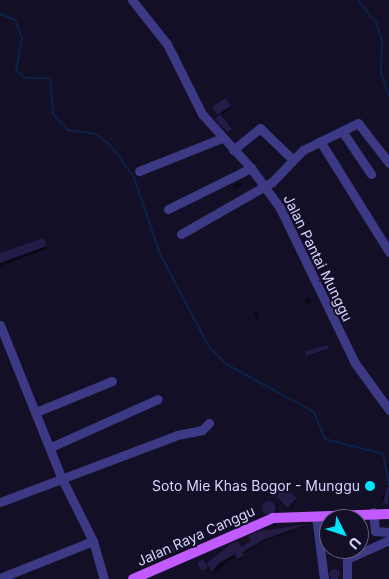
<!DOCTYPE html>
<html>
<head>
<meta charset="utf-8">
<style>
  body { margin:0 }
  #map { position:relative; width:389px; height:579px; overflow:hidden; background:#130f26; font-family:Inter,sans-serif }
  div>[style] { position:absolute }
  .shadow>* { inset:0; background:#0007 }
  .round { border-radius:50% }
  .stream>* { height:2px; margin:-1px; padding:0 1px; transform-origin:1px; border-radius:1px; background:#0c2248 }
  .building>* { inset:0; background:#241b47 }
  .minor>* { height:9px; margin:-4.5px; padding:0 4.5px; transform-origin:4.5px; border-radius:4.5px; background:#3d3a85 }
  .major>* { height:10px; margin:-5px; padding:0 5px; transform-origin:5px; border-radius:5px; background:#c25bff }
  .dots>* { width:14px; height:14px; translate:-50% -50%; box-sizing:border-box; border:2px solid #130f26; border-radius:50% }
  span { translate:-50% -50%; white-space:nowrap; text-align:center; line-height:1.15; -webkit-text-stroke:4px #130f26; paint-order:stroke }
  .street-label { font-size:14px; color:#d9d4ff }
  .poi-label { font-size:14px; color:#d9d4ff }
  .right { translate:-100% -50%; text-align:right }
  .north { position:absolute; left:319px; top:509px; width:50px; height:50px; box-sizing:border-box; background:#130f26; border:1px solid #625e7d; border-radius:50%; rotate:131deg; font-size:14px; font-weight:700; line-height:20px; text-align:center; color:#d9d4ff }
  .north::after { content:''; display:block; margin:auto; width:18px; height:22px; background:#00e5ff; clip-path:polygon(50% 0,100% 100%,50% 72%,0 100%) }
</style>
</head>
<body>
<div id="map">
  <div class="shadow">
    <div style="clip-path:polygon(181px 49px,183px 54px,181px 55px,179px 50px)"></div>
    <div style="clip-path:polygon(226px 100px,231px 108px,220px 116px,232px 130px,229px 133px,216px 119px,219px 116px,214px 108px)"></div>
    <div style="clip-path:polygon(240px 182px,242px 185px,235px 189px,233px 185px)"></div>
    <div style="clip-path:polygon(45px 242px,47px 249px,0 266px,0 255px)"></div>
    <div style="clip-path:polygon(309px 297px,312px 302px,307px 304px,305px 299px)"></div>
    <div style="clip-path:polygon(257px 311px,259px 318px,256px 319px,254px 312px)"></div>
    <div style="clip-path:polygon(327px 347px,328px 350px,308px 356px,306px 351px)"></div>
    <div style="clip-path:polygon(369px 483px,374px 490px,372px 491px,367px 484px)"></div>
    <div style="clip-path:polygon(285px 489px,297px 501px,290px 509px,278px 498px)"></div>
    <div class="round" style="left:380.5px;top:493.5px;width:9px;height:9px"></div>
    <div style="clip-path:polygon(276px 503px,279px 512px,268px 515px,262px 507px)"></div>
    <div style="clip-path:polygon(308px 525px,266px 540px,243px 554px,244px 558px,239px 560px,237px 555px,214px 572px,208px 564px,241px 549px,261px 532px)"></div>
    <div style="clip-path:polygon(183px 542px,186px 550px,160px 561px,155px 553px)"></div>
    <div style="clip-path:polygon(335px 568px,336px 570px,340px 579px,331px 579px,330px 570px)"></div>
  </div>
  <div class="stream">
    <div style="left:358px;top:0;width:28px;rotate:51deg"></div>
    <div style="left:376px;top:22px;width:20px;rotate:72deg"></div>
    <div style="left:382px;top:41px;width:32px;rotate:92deg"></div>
    <div style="left:381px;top:73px;width:24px;rotate:71deg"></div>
    <div style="left:0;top:14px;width:16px;rotate:22deg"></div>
    <div style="left:15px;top:20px;width:18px;rotate:68deg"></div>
    <div style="left:22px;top:37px;width:35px;rotate:100deg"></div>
    <div style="left:16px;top:71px;width:12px;rotate:35deg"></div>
    <div style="left:26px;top:78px;width:24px"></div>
    <div style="left:50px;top:78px;width:36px;rotate:85deg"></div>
    <div style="left:53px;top:114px;width:22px;rotate:47deg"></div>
    <div style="left:68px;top:130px;width:27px;rotate:8deg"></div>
    <div style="left:95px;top:134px;width:19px;rotate:36deg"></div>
    <div style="left:110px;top:145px;width:40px;rotate:53deg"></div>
    <div style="left:134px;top:177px;width:81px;rotate:71.3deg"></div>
    <div style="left:160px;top:254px;width:105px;rotate:62.2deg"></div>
    <div style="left:209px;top:347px;width:24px;rotate:45deg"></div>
    <div style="left:226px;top:364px;width:100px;rotate:28.6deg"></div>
    <div style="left:314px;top:412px;width:29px;rotate:68deg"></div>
    <div style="left:325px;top:439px;width:60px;rotate:14.5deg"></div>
    <div style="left:383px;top:454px;width:32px;rotate:79deg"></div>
  </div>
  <div class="building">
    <div style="clip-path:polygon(226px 98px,231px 106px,217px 115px,212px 107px)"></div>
    <div style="clip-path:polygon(220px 114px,232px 129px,228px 133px,215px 119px)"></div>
    <div style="clip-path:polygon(44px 238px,47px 246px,0 263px,0 253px)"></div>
    <div style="clip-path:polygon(314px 250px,321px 266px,316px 268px,310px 252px)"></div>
    <div style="clip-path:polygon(327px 345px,329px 349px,306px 356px,305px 351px)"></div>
    <div style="clip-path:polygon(285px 487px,297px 498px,288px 508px,276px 496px)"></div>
    <div style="clip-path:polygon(387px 487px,389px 487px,388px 505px,383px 503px)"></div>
    <div class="round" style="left:262px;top:501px;width:14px;height:14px"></div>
    <div style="clip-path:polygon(243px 515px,245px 522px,234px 525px,232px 518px)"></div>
    <div style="clip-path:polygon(308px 524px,265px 539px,243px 552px,244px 556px,237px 559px,235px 554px,219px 563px,212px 572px,207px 563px,231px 544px,238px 541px,241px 547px,251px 541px,248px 536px,260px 531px)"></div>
    <div style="clip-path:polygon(183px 540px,186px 548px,158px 561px,153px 552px)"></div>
    <div style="clip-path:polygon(203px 559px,208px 567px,202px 571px,197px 563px)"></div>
    <div class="round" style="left:328.5px;top:568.5px;width:11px;height:11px"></div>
  </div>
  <div class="minor">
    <div style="left:132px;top:0;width:56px;rotate:51.5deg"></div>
    <div style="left:167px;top:44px;width:78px;rotate:63.4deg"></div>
    <div style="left:202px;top:114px;width:73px;rotate:47.8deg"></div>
    <div style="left:251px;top:168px;width:49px;rotate:54.1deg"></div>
    <div style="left:280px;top:208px;width:172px;rotate:64.2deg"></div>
    <div style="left:355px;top:363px;width:58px;rotate:54.1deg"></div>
    <div style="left:342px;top:131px;width:52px;rotate:56deg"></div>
    <div style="left:320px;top:141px;width:131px;rotate:58.1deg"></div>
    <div style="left:233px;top:150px;width:35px;rotate:-39deg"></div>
    <div style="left:260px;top:128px;width:45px;rotate:44.1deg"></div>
    <div style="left:139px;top:171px;width:89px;rotate:-21.7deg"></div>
    <div style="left:168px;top:209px;width:93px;rotate:-26.3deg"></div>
    <div style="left:181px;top:234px;width:105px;rotate:-29.7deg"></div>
    <div style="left:272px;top:182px;width:45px;rotate:-45.9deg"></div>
    <div style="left:303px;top:150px;width:61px;rotate:-26.1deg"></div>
    <div style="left:358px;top:123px;width:51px;rotate:52.2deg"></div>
    <div style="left:0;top:325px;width:166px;rotate:68.1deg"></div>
    <div style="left:62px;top:479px;width:69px;rotate:63.4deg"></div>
    <div style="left:93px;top:541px;width:40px;rotate:74deg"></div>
    <div style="left:36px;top:412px;width:82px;rotate:-22.2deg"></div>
    <div style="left:51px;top:447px;width:117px;rotate:-24.2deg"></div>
    <div style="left:0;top:502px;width:189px;rotate:-20.7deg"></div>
    <div style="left:177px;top:435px;width:25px;rotate:-11deg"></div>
    <div style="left:202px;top:430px;width:10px;rotate:-45deg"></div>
    <div style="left:373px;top:512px;width:19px;rotate:84deg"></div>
    <div style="left:375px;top:531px;width:14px;rotate:4deg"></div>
    <div style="left:316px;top:516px;width:64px;rotate:82.8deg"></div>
    <div style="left:0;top:578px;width:100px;rotate:-21.7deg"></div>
    <div style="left:347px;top:579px;width:20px;rotate:-90deg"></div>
    <div style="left:347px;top:559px;width:46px;rotate:-24.3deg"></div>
  </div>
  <div class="major">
    <div style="left:133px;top:579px;width:153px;rotate:-23.5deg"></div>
    <div style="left:273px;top:518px;width:116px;rotate:-2deg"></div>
  </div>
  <div class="dots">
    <div style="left:370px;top:486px;background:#00e5ff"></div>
  </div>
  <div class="street-label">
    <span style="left:318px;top:258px;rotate:64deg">Jalan Pantai Munggu</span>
    <span style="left:196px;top:536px;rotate:-24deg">Jalan Raya Canggu</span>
  </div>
  <div class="poi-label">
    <span class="right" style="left:360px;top:486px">Soto Mie Khas Bogor - Munggu</span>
  </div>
  <div class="north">U</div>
</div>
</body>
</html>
